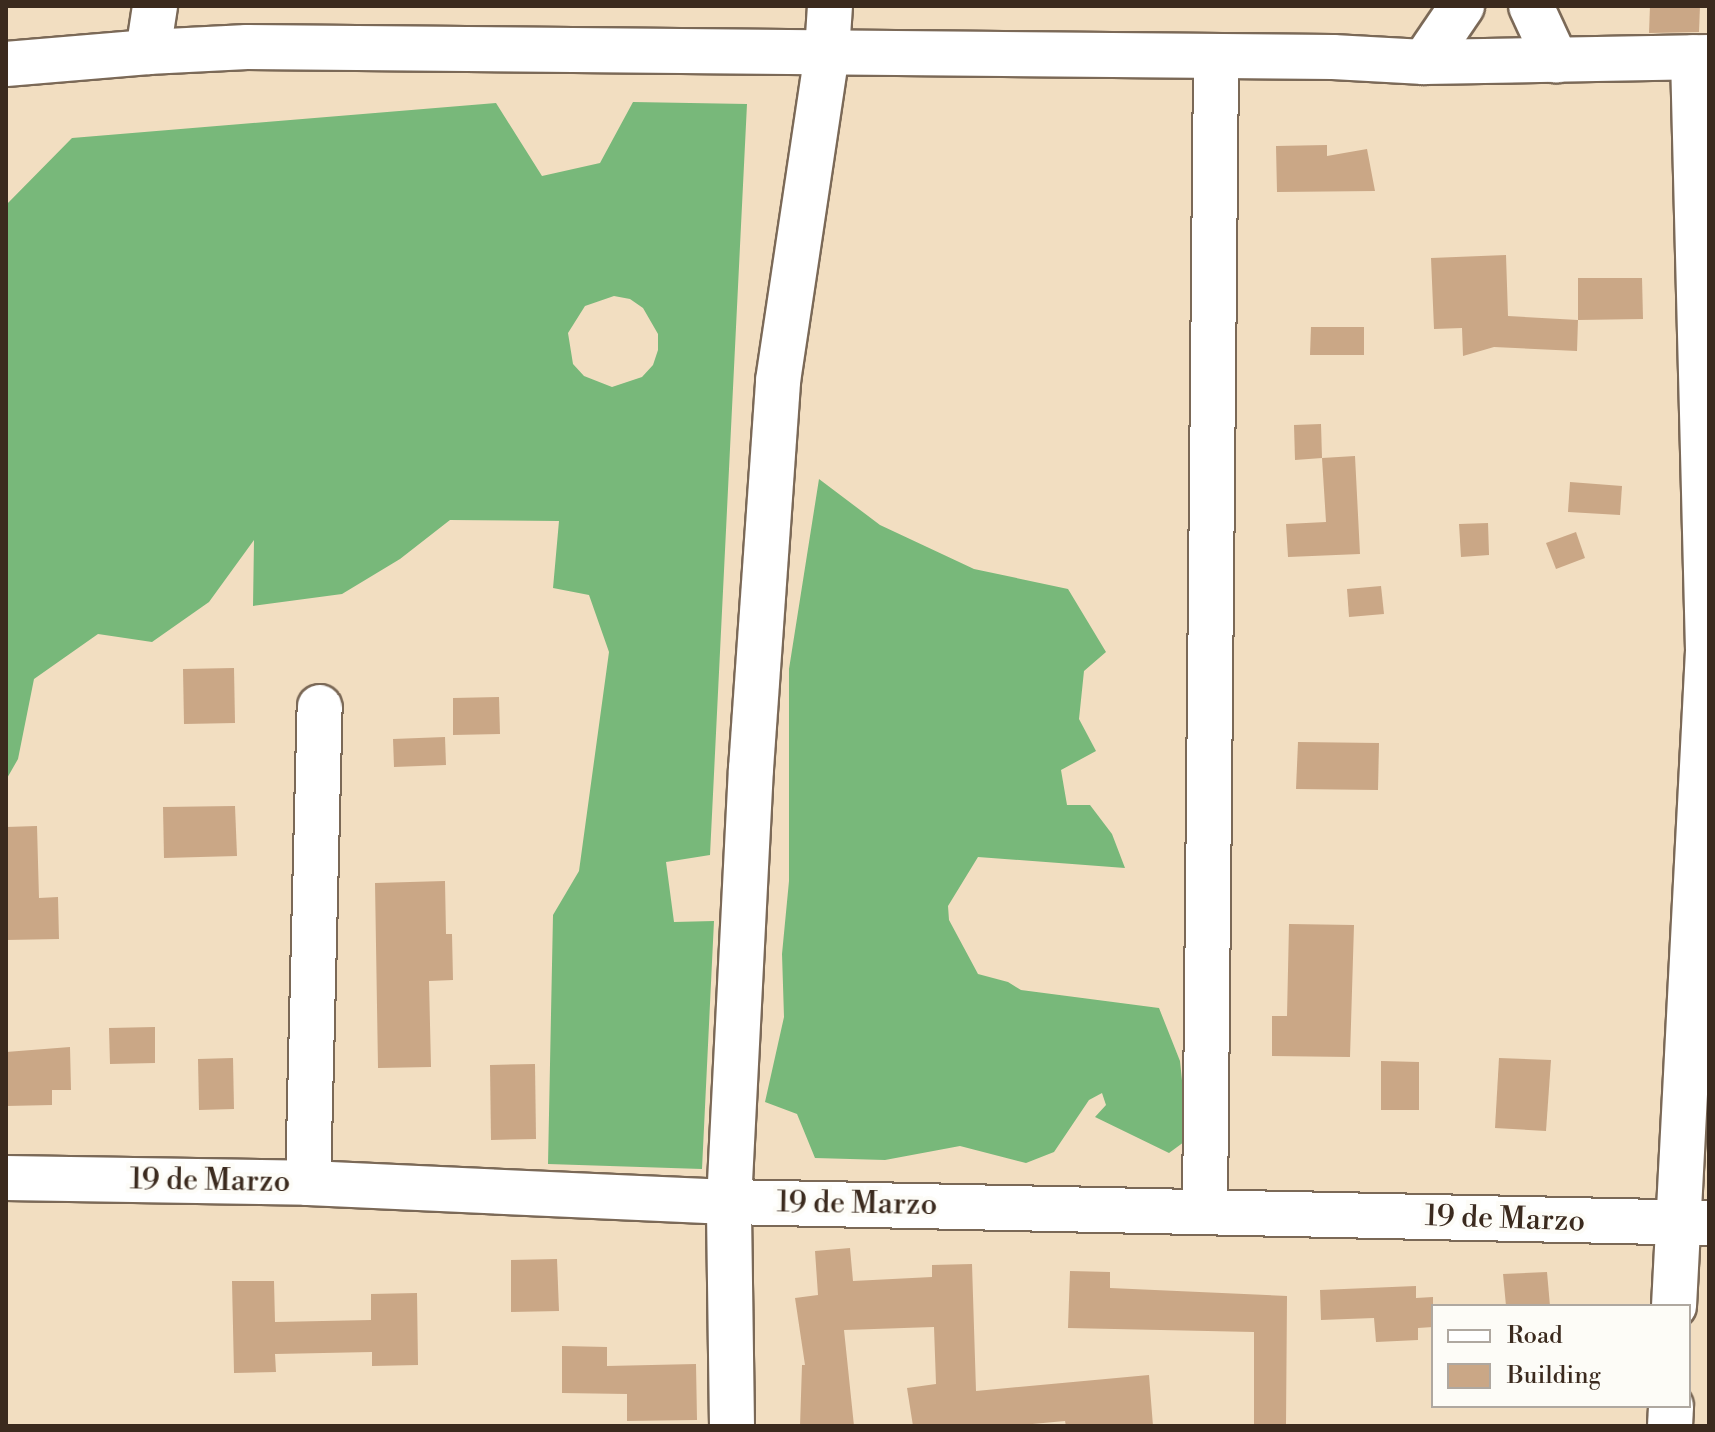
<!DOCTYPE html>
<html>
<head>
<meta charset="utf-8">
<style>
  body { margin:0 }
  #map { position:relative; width:1715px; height:1432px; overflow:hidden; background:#f2dec1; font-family:"Libre Bodoni",serif }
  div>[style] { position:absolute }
  .forest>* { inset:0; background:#78b87a }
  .building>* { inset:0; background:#caa786 }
  .roads { filter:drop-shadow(2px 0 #7b6957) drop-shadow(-2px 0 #7b6957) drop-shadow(0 2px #7b6957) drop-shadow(0 -2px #7b6957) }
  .minor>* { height:44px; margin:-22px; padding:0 22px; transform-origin:22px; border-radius:22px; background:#fff }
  span { translate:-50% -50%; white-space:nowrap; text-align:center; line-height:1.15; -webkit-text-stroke:8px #fdfcf7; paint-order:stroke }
  .street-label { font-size:30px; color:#3b2a1e }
  .frame { position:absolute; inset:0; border:8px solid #3b2a1e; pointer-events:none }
  .legend { position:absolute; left:1431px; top:1304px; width:260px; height:104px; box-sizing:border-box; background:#fdfcf7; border:2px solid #afa8a0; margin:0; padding:10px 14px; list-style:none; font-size:24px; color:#3b2a1e }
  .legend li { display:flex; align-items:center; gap:16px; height:40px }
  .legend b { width:40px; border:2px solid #afa8a0 }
</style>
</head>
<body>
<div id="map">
  <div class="forest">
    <div style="clip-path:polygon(evenodd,633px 102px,747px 104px,710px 855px,666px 862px,674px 922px,714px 921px,702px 1169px,548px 1164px,553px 915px,579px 871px,609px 652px,589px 595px,553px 588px,559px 521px,450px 520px,400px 559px,342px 594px,253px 606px,254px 540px,209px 602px,152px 642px,98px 634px,34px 679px,18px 759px,6px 780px,6px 205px,72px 138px,496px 103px,542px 176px,600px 163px,633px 102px,614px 296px,630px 299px,643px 308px,658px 334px,658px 350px,653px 365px,642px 377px,612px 387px,584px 376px,573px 364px,568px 333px,585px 306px,614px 296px)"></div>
    <div style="clip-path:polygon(819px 479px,880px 525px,974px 569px,1068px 589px,1106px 652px,1084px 671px,1079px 719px,1096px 751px,1061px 770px,1067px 805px,1090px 805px,1112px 834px,1125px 868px,978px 857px,948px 906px,949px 920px,978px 974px,1008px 982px,1021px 990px,1159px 1008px,1180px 1061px,1188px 1139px,1169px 1153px,1095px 1117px,1106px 1105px,1102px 1093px,1089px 1100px,1054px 1152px,1026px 1163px,960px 1146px,885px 1160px,815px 1158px,797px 1114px,765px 1102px,784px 1017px,782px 954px,789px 881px,789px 669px)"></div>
  </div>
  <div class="building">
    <div style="clip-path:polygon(1650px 6px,1700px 6px,1699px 32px,1649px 33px)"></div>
    <div style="clip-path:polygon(1327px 145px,1327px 156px,1367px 149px,1375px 191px,1277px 192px,1276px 146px)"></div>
    <div style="clip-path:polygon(1506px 255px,1508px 316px,1578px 320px,1577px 351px,1494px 347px,1463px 356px,1462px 328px,1434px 329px,1431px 258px)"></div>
    <div style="clip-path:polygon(1578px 278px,1642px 278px,1643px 319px,1578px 320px)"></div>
    <div style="clip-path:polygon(1311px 327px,1364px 327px,1364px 355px,1310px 355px)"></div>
    <div style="clip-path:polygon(1321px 424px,1322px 458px,1295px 460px,1294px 425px)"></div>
    <div style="clip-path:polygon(1355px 456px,1360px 554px,1288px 557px,1286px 524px,1326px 522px,1322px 458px)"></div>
    <div style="clip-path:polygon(1570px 482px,1622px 486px,1620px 515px,1568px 512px)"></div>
    <div style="clip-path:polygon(1488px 523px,1489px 555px,1461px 557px,1459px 524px)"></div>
    <div style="clip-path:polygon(1576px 532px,1585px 558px,1556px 569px,1546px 543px)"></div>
    <div style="clip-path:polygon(1381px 586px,1384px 614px,1349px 617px,1347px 589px)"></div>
    <div style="clip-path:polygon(234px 668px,235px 723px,184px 724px,183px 669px)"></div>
    <div style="clip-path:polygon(499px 697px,500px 734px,453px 735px,453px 698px)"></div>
    <div style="clip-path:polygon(445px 737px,446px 765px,394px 767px,393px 739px)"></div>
    <div style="clip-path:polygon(1298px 742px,1379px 743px,1378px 790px,1296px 789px)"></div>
    <div style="clip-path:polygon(235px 806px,237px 856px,164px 858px,163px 807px)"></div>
    <div style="clip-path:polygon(37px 826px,39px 898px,58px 897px,59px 939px,6px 940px,6px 827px)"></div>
    <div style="clip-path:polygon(445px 881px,446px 934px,452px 934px,453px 980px,429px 981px,431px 1067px,378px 1068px,375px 883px)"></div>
    <div style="clip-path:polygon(1289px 924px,1354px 925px,1350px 1057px,1272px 1056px,1272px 1016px,1287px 1016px)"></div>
    <div style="clip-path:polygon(155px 1027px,155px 1063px,110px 1064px,109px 1028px)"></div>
    <div style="clip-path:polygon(70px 1047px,71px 1090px,52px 1090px,52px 1105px,6px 1106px,6px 1052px)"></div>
    <div style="clip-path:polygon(233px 1058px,234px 1109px,199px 1110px,198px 1059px)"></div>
    <div style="clip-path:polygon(1499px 1058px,1551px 1060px,1546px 1131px,1495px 1128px)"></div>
    <div style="clip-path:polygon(1381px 1061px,1419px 1062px,1419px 1110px,1381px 1110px)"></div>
    <div style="clip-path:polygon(535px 1064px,536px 1139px,491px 1140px,490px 1065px)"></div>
    <div style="clip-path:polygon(850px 1248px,853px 1281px,932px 1277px,932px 1265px,972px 1264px,976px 1391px,1149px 1375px,1153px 1426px,1066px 1426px,1065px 1421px,1009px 1426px,913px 1426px,907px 1388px,936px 1384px,934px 1327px,844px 1330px,854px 1426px,800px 1426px,802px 1365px,805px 1365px,795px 1298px,818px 1295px,815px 1251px)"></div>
    <div style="clip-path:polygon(557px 1259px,559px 1311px,511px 1312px,511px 1260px)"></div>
    <div style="clip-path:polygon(1070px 1271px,1110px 1272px,1110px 1288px,1287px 1296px,1286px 1426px,1254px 1426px,1254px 1332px,1068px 1328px)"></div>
    <div style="clip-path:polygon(1547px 1272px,1550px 1306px,1506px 1306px,1503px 1274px)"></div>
    <div style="clip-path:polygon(232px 1281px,274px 1281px,275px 1322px,371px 1320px,371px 1294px,417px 1293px,418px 1365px,372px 1366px,372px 1352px,275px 1354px,276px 1372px,234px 1373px)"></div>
    <div style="clip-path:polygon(1416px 1286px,1416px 1298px,1433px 1297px,1433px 1327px,1418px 1328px,1418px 1340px,1376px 1342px,1374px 1318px,1321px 1320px,1320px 1290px)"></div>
    <div style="clip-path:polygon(562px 1346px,607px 1347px,607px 1366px,696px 1364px,697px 1420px,627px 1421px,627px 1394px,562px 1393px)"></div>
  </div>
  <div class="roads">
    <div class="minor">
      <div style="left:1531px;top:6px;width:60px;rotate:65.2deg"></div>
      <div style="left:148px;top:52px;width:99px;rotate:-2.9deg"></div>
      <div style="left:247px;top:47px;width:1086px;rotate:0.53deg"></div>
      <div style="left:1333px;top:57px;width:91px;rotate:3.1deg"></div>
      <div style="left:1424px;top:62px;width:285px;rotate:-1deg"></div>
      <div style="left:1424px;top:62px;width:68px;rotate:-55.8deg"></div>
      <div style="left:6px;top:64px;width:143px;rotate:-4.8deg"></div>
      <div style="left:148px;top:52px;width:47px;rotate:-81.3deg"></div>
      <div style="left:6px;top:1178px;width:302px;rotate:0.9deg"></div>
      <div style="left:308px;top:1183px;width:421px;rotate:2.6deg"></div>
      <div style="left:729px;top:1202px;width:980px;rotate:1.23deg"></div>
      <div style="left:308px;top:1183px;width:476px;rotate:-88.6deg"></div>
      <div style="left:1205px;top:1210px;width:1154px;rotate:-89.45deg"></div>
      <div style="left:1674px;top:1306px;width:657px;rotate:-87.03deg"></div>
      <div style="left:1708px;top:650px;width:593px;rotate:-91.45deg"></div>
      <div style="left:732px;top:1426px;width:224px;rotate:-90.8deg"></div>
      <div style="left:729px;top:1202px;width:434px;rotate:-87.1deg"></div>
      <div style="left:751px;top:769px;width:389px;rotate:-86deg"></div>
      <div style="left:778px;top:381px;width:333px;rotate:-81.5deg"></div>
      <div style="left:827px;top:52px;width:46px;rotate:-86.3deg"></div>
      <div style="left:1670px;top:1426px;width:20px;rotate:-87deg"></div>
    </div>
  </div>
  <div class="street-label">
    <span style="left:210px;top:1181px;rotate:1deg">19 de Marzo</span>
    <span style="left:857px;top:1204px;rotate:1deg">19 de Marzo</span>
    <span style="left:1505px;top:1219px;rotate:2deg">19 de Marzo</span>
  </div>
  <div class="frame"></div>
  <ul class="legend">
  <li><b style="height:10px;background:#fff"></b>Road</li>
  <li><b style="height:22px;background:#caa786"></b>Building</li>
  </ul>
</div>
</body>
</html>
